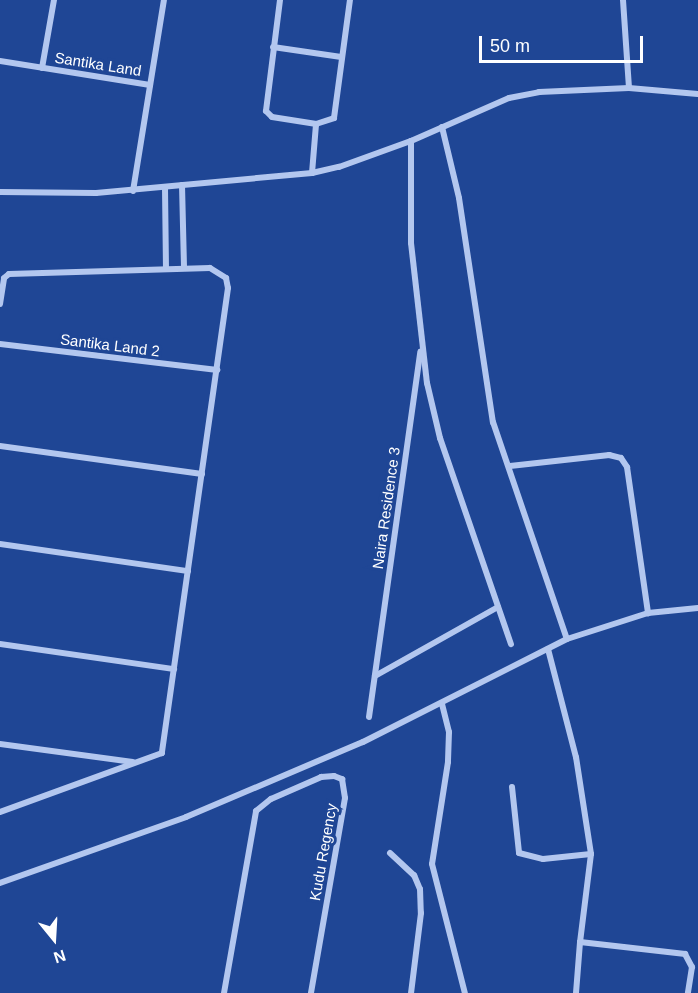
<!DOCTYPE html>
<html>
<head>
<meta charset="utf-8">
<style>
  body { margin:0 }
  #map { position:relative; width:698px; height:993px; overflow:hidden; background:#1f4695; font-family:Arial,sans-serif }
  div>[style] { position:absolute }
  .minor>* { height:6px; margin:-3px; padding:0 3px; transform-origin:3px; border-radius:3px; background:#b3c7ef }
  span { translate:-50% -50%; white-space:nowrap; text-align:center; line-height:1.15; -webkit-text-stroke:6px #1f4695; paint-order:stroke }
  .street-label { font-size:15px; color:#fff }
  .north { position:absolute; left:24px; top:909px; width:60px; height:60px; -webkit-text-stroke:4px #1f4695; paint-order:stroke; rotate:162deg; font-size:16px; font-weight:700; line-height:24px; text-align:center; color:#fff }
  .north::after { content:''; display:block; margin:auto; width:21px; height:27px; background:#fff; clip-path:polygon(50% 0,100% 100%,50% 72%,0 100%) }
  .scale { position:absolute; left:479px; top:36px; width:164px; height:27px; box-sizing:border-box; border:3px solid #fff; border-top:0; padding-left:8px; font-size:18px; line-height:21px; white-space:nowrap; color:#fff; -webkit-text-stroke:4px #1f4695; paint-order:stroke }
</style>
</head>
<body>
<div id="map">
  <div class="minor">
    <div style="left:280px;top:0;width:112px;rotate:97.2deg"></div>
    <div style="left:266px;top:111px;width:8px;rotate:45deg"></div>
    <div style="left:272px;top:117px;width:45px;rotate:9deg"></div>
    <div style="left:623px;top:0;width:88px;rotate:86.1deg"></div>
    <div style="left:273px;top:47px;width:69px;rotate:8.4deg"></div>
    <div style="left:0;top:61px;width:152px;rotate:9.1deg"></div>
    <div style="left:42px;top:68px;width:69px;rotate:-80deg"></div>
    <div style="left:442px;top:127px;width:73px;rotate:76.5deg"></div>
    <div style="left:459px;top:198px;width:227px;rotate:81.4deg"></div>
    <div style="left:493px;top:422px;width:229px;rotate:71.2deg"></div>
    <div style="left:567px;top:639px;width:85px;rotate:-17.8deg"></div>
    <div style="left:648px;top:613px;width:50px;rotate:-5.7deg"></div>
    <div style="left:411px;top:141px;width:102px;rotate:90deg"></div>
    <div style="left:411px;top:243px;width:141px;rotate:83.5deg"></div>
    <div style="left:427px;top:383px;width:57px;rotate:76.7deg"></div>
    <div style="left:440px;top:438px;width:218px;rotate:71deg"></div>
    <div style="left:312px;top:173px;width:49px;rotate:-85.3deg"></div>
    <div style="left:316px;top:124px;width:19px;rotate:-18deg"></div>
    <div style="left:334px;top:118px;width:119px;rotate:-82.3deg"></div>
    <div style="left:182px;top:185px;width:83px;rotate:88.6deg"></div>
    <div style="left:165px;top:188px;width:81px;rotate:89.3deg"></div>
    <div style="left:133px;top:191px;width:193px;rotate:-80.8deg"></div>
    <div style="left:0;top:192px;width:96px;rotate:0.6deg"></div>
    <div style="left:96px;top:193px;width:217px;rotate:-5.3deg"></div>
    <div style="left:312px;top:173px;width:28px;rotate:-13deg"></div>
    <div style="left:339px;top:167px;width:77px;rotate:-19.9deg"></div>
    <div style="left:411px;top:141px;width:107px;rotate:-23.7deg"></div>
    <div style="left:509px;top:98px;width:31px;rotate:-11deg"></div>
    <div style="left:539px;top:92px;width:90px;rotate:-2.5deg"></div>
    <div style="left:629px;top:88px;width:69px;rotate:5deg"></div>
    <div style="left:0;top:304px;width:26px;rotate:-81deg"></div>
    <div style="left:4px;top:278px;width:6px;rotate:-39deg"></div>
    <div style="left:9px;top:274px;width:201px;rotate:-1.7deg"></div>
    <div style="left:210px;top:268px;width:19px;rotate:32deg"></div>
    <div style="left:226px;top:278px;width:10px;rotate:79deg"></div>
    <div style="left:228px;top:288px;width:470px;rotate:98.1deg"></div>
    <div style="left:162px;top:753px;width:172px;rotate:160deg"></div>
    <div style="left:0;top:344px;width:219px;rotate:6.8deg"></div>
    <div style="left:0;top:446px;width:204px;rotate:7.9deg"></div>
    <div style="left:510px;top:466px;width:100px;rotate:-6.3deg"></div>
    <div style="left:609px;top:455px;width:12px;rotate:14deg"></div>
    <div style="left:621px;top:458px;width:11px;rotate:56deg"></div>
    <div style="left:627px;top:467px;width:148px;rotate:81.8deg"></div>
    <div style="left:0;top:544px;width:190px;rotate:8.2deg"></div>
    <div style="left:0;top:644px;width:176px;rotate:8.2deg"></div>
    <div style="left:548px;top:649px;width:112px;rotate:75.5deg"></div>
    <div style="left:576px;top:757px;width:98px;rotate:81.2deg"></div>
    <div style="left:591px;top:854px;width:89px;rotate:97.1deg"></div>
    <div style="left:580px;top:942px;width:106px;rotate:6.5deg"></div>
    <div style="left:685px;top:954px;width:15px;rotate:62deg"></div>
    <div style="left:692px;top:967px;width:26px;rotate:99deg"></div>
    <div style="left:375px;top:676px;width:141px;rotate:-29.3deg"></div>
    <div style="left:442px;top:704px;width:29px;rotate:76deg"></div>
    <div style="left:449px;top:732px;width:30px;rotate:92deg"></div>
    <div style="left:448px;top:762px;width:103px;rotate:98.9deg"></div>
    <div style="left:432px;top:864px;width:133px;rotate:75.7deg"></div>
    <div style="left:369px;top:717px;width:369px;rotate:-82deg"></div>
    <div style="left:0;top:744px;width:134px;rotate:7.7deg"></div>
    <div style="left:512px;top:787px;width:66px;rotate:83.9deg"></div>
    <div style="left:519px;top:853px;width:25px;rotate:14deg"></div>
    <div style="left:543px;top:859px;width:48px;rotate:-5.9deg"></div>
    <div style="left:390px;top:853px;width:33px;rotate:43deg"></div>
    <div style="left:414px;top:875px;width:15px;rotate:67deg"></div>
    <div style="left:420px;top:889px;width:24px;rotate:88deg"></div>
    <div style="left:421px;top:913px;width:81px;rotate:97.1deg"></div>
    <div style="left:0;top:883px;width:197px;rotate:-19.5deg"></div>
    <div style="left:186px;top:817px;width:192px;rotate:-23deg"></div>
    <div style="left:363px;top:742px;width:229px;rotate:-26.8deg"></div>
    <div style="left:224px;top:993px;width:185px;rotate:-80deg"></div>
    <div style="left:256px;top:811px;width:19px;rotate:-39deg"></div>
    <div style="left:271px;top:799px;width:55px;rotate:-23.7deg"></div>
    <div style="left:321px;top:777px;width:13px;rotate:-4deg"></div>
    <div style="left:334px;top:776px;width:9px;rotate:21deg"></div>
    <div style="left:342px;top:779px;width:19px;rotate:81deg"></div>
    <div style="left:345px;top:798px;width:198px;rotate:99.9deg"></div>
    <div style="left:576px;top:993px;width:51px;rotate:-85.5deg"></div>
  </div>
  <div class="street-label">
    <span style="left:98px;top:64px;rotate:9deg">Santika Land</span>
    <span style="left:110px;top:345px;rotate:7deg">Santika Land 2</span>
    <span style="left:386px;top:508px;rotate:-82deg">Naira Residence 3</span>
    <span style="left:323px;top:852px;rotate:-80deg">Kudu Regency</span>
  </div>
  <div class="north">N</div>
  <div class="scale">50 m</div>
</div>
</body>
</html>
